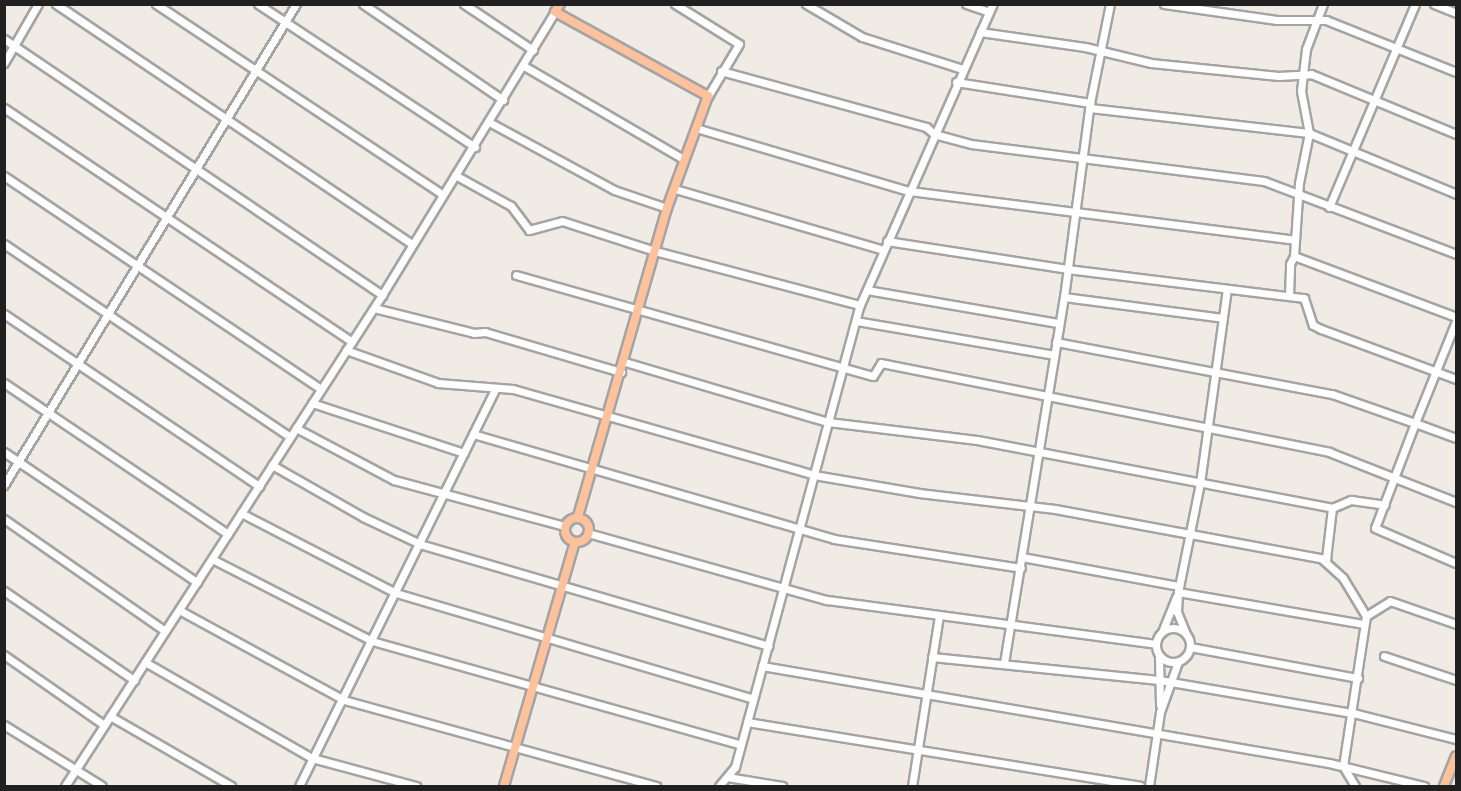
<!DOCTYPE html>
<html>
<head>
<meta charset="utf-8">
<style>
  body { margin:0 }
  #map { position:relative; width:1461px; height:791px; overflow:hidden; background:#f1ebe6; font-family:Commissioner,sans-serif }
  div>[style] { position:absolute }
  .roads { filter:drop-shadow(2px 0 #a4a4a4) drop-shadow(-2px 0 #a4a4a4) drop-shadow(0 2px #a4a4a4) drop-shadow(0 -2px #a4a4a4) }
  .minor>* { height:7px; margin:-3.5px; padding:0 3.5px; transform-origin:3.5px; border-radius:3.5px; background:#fff }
  .minor>.ring { margin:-3.5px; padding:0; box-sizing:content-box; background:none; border:7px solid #fff; border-radius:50% }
  .major>* { height:8px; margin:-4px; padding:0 4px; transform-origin:4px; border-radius:4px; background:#ffc29d }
  .major>.ring { margin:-4px; padding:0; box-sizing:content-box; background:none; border:8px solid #ffc29d; border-radius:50% }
  span { translate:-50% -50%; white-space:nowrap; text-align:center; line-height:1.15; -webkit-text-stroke:6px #fff; paint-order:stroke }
  .frame { position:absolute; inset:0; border:6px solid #202020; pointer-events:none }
</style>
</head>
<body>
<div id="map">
  <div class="roads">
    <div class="minor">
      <div style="left:56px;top:4px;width:429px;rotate:34deg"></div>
      <div style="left:156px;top:4px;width:343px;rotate:33.6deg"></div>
      <div style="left:258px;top:4px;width:260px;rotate:33.4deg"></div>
      <div style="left:363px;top:4px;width:170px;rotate:34.4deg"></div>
      <div style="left:464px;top:4px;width:83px;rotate:33.7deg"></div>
      <div style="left:675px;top:4px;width:75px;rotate:32deg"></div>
      <div style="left:739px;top:44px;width:61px;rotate:120.8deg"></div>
      <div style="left:806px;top:4px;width:65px;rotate:30.5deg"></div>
      <div style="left:862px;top:37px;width:105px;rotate:17.7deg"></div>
      <div style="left:966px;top:4px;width:24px;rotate:19deg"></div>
      <div style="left:1164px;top:4px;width:114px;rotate:8.1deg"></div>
      <div style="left:1277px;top:20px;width:49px"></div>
      <div style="left:1326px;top:20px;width:140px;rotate:21.8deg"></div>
      <div style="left:1434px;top:4px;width:24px;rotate:22deg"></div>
      <div style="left:980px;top:32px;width:106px;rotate:8.1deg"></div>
      <div style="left:1085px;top:47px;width:68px;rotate:13.6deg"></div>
      <div style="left:1151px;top:63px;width:128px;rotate:5.8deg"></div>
      <div style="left:1278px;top:76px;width:33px;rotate:-3deg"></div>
      <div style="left:1311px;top:74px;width:157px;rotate:22.5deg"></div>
      <div style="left:4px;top:39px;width:457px;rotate:34.1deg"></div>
      <div style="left:4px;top:63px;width:68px;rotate:-60deg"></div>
      <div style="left:524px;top:66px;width:184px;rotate:30.3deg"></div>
      <div style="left:721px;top:71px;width:213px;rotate:15.3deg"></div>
      <div style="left:926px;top:127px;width:11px;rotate:41deg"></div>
      <div style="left:934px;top:134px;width:38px;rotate:15deg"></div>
      <div style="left:971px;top:144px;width:295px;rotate:7.2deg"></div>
      <div style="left:1264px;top:181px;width:205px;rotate:20.8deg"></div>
      <div style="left:956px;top:82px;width:136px;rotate:8.9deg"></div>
      <div style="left:4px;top:108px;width:419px;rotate:33.9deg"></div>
      <div style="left:1090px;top:108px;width:220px;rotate:6.5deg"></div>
      <div style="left:1309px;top:133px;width:159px;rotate:22.5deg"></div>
      <div style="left:489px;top:122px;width:142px;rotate:28.5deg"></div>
      <div style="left:614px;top:190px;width:56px;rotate:18.8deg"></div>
      <div style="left:696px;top:128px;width:222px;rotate:16.5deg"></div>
      <div style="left:909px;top:191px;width:389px;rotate:7.2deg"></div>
      <div style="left:455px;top:175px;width:64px;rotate:29deg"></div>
      <div style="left:511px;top:206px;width:30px;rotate:53deg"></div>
      <div style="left:529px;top:230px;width:34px;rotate:-15deg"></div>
      <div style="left:562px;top:221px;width:98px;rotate:17.9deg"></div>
      <div style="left:655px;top:251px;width:212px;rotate:14.8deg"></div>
      <div style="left:4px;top:176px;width:382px;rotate:33.9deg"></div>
      <div style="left:675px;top:189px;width:217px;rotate:16.3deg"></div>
      <div style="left:1329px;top:207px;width:220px;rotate:-67deg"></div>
      <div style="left:887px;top:241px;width:182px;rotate:8.8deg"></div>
      <div style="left:1067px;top:269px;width:239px;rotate:7deg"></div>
      <div style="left:1304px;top:298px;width:28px;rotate:72deg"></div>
      <div style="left:1313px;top:325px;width:9px;rotate:27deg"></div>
      <div style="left:1321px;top:329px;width:144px;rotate:20.3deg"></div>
      <div style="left:4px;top:244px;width:345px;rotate:34deg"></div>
      <div style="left:1294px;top:256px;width:173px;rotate:20.6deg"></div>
      <div style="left:516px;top:275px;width:371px;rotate:15.8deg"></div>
      <div style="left:873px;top:376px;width:15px;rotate:-58deg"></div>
      <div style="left:881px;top:363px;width:457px;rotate:11.2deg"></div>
      <div style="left:1329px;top:452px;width:136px;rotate:21.5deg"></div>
      <div style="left:867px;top:290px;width:195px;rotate:9.8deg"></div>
      <div style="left:1289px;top:296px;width:32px;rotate:-88deg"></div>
      <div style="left:1290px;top:264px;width:9px;rotate:-63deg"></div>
      <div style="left:1294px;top:256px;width:73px;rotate:-86.1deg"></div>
      <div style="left:1299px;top:183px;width:51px;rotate:-78.7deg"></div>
      <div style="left:1309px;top:133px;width:43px;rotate:-100.8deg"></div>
      <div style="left:1301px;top:91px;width:42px;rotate:-83.2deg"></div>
      <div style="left:1306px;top:49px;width:48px;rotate:-69.3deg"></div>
      <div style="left:1064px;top:297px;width:160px;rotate:7.5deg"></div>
      <div style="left:374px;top:308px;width:103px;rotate:14deg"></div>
      <div style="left:474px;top:333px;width:11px;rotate:-5deg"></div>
      <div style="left:485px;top:332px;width:142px;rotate:16.4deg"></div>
      <div style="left:4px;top:314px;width:308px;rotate:34deg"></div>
      <div style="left:856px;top:321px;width:201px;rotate:9.7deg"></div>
      <div style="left:1056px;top:342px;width:281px;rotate:10.7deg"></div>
      <div style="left:1332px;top:394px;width:88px;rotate:19.3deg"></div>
      <div style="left:1415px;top:423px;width:110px;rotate:-68.1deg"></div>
      <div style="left:346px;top:350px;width:98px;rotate:19.7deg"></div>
      <div style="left:438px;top:383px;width:75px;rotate:4.6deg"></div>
      <div style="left:513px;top:389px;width:313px;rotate:15.9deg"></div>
      <div style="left:814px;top:475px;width:107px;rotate:9.7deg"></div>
      <div style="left:919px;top:493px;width:137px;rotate:6.7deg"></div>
      <div style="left:1055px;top:509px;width:276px;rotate:10.5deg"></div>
      <div style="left:1326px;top:559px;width:51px;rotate:-83.3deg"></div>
      <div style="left:1332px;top:508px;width:21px;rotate:-23deg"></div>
      <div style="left:1351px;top:500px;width:34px;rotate:8deg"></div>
      <div style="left:625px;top:362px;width:212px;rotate:16.5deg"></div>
      <div style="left:828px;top:422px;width:150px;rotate:6.9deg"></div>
      <div style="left:977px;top:440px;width:361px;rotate:10.8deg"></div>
      <div style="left:4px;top:383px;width:270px;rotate:34deg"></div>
      <div style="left:312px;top:403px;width:160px;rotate:18.2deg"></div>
      <div style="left:296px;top:428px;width:111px;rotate:28deg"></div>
      <div style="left:394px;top:480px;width:177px;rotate:15.1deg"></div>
      <div style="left:473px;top:434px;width:376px;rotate:16.2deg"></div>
      <div style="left:834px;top:539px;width:189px;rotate:8.8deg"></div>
      <div style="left:1456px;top:438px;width:44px;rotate:-159.9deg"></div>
      <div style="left:1415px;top:423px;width:112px;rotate:110.9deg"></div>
      <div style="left:1375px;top:528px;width:88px;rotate:23.4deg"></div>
      <div style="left:4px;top:452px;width:233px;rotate:34deg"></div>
      <div style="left:272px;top:465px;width:105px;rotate:29.7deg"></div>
      <div style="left:363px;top:517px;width:63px;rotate:25.3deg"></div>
      <div style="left:420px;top:544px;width:363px;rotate:16.3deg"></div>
      <div style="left:4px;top:485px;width:563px;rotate:-58.74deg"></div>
      <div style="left:241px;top:513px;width:174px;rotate:27.3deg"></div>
      <div style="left:396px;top:593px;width:372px;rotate:16.5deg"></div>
      <div style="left:4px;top:519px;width:196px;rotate:34.8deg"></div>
      <div style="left:588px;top:533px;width:248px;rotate:15.7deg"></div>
      <div style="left:827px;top:600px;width:332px;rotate:7.6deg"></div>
      <div style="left:1022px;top:557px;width:160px;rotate:10.5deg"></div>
      <div style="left:212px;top:559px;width:180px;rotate:27.1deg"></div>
      <div style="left:372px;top:641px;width:383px;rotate:15.7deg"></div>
      <div style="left:1322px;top:559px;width:28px;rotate:42deg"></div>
      <div style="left:1343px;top:578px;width:44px;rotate:58.8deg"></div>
      <div style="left:1366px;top:616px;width:152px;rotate:98.7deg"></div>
      <div style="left:1343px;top:766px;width:23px;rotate:59deg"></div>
      <div style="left:4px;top:591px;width:158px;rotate:34.4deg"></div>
      <div style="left:1178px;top:592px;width:189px;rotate:9.8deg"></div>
      <div style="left:179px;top:610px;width:188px;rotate:28.6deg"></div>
      <div style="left:344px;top:700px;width:324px;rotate:15.4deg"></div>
      <div style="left:1366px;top:616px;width:28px;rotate:-32deg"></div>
      <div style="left:1390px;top:601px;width:70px;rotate:19.2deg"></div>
      <div class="ring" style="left:1156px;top:628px;width:27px;height:27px"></div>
      <div style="left:1162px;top:632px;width:38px;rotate:-68deg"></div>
      <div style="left:1186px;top:634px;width:24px;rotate:-112deg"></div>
      <div style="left:1177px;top:612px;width:20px;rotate:-87deg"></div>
      <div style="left:1178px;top:592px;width:111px;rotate:-78.6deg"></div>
      <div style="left:1200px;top:483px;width:196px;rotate:-82.1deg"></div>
      <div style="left:1190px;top:647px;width:171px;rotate:10.5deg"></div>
      <div style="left:4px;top:655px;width:122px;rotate:35deg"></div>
      <div style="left:1159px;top:656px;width:49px;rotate:88.8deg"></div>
      <div style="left:1384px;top:656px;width:76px;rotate:18.4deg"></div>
      <div style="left:932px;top:657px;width:228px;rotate:5.8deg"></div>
      <div style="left:1159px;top:680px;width:197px;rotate:9.7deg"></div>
      <div style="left:1353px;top:713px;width:106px;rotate:14.2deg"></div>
      <div style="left:145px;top:662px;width:193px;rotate:29.9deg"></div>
      <div style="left:312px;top:758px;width:108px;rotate:15.1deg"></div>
      <div style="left:1004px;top:663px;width:371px;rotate:-80.7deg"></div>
      <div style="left:1064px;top:297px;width:196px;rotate:-82.4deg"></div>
      <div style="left:1090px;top:103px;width:101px;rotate:-78.6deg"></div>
      <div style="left:762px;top:666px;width:575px;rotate:9.71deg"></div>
      <div style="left:1329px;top:763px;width:98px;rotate:13.6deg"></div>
      <div style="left:110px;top:716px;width:140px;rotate:30deg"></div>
      <div style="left:747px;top:722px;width:398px;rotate:9.2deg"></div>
      <div style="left:4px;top:725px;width:115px;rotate:31.9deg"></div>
      <div style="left:727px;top:777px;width:56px;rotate:9.3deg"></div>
      <div style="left:65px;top:786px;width:584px;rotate:-57.15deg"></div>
      <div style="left:382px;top:295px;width:332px;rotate:-58.6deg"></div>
      <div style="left:299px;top:786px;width:443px;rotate:-63.7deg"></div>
      <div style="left:719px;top:786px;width:25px;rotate:-50deg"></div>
      <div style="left:735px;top:767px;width:479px;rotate:-74.9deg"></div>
      <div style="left:860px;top:305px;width:329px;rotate:-66.2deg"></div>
      <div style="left:912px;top:786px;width:173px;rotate:-81deg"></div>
      <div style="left:1149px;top:786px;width:75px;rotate:-81.5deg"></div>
      <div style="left:1160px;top:712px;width:53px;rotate:-70.2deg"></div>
    </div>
    <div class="major">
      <div style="left:560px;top:4px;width:9px;rotate:122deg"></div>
      <div style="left:555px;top:12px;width:175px;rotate:28.8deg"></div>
      <div style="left:708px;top:96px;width:119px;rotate:110.1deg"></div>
      <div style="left:667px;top:208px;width:322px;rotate:106.1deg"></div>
      <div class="ring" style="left:565px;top:518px;width:16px;height:16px"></div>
      <div style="left:504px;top:786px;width:254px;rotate:-73.8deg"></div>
      <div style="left:1444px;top:786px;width:32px;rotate:-68deg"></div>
    </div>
  </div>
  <div class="frame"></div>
</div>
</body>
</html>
